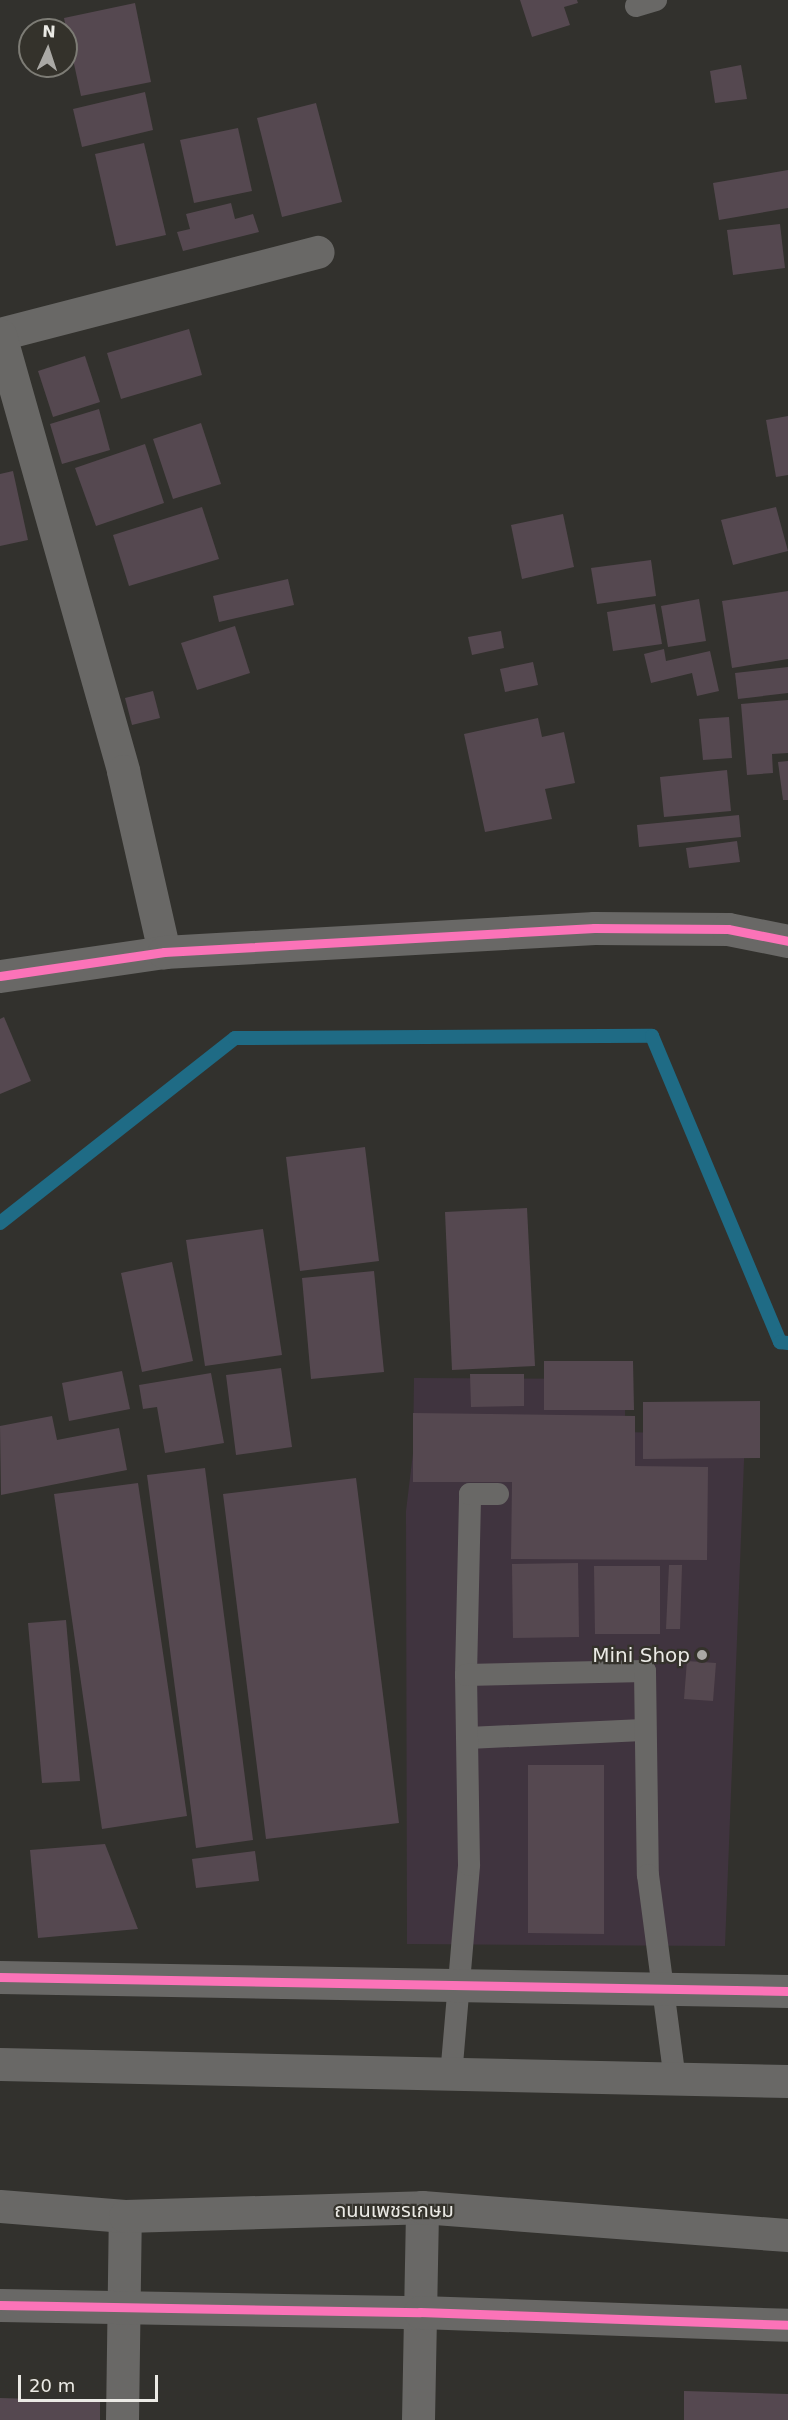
<!DOCTYPE html>
<html>
<head>
<meta charset="utf-8">
<style>
  body { margin:0 }
  #map { position:relative; width:788px; height:2420px; overflow:hidden; background:#32312d; font-family:"DejaVu Sans","Noto Sans Thai",sans-serif }
  div>[style] { position:absolute }
  .commercial>* { inset:0; background:#40343f }
  .stream>* { height:14px; margin:-7px; padding:0 7px; transform-origin:7px; border-radius:7px; background:#1f6b85 }
  .building>* { inset:0; background:#554850 }
  .lane>* { height:22px; margin:-11px; padding:0 11px; transform-origin:11px; border-radius:11px; background:#696866 }
  .street>* { height:33px; margin:-16.5px; padding:0 16.5px; transform-origin:16.5px; border-radius:16.5px; background:#696866 }
  .secondary>* { height:33px; margin:-16.5px; padding:0 16.5px; transform-origin:16.5px; border-radius:16.5px; background:#696866 }
  .cycleway>* { height:9px; margin:-4.5px; padding:0 4.5px; transform-origin:4.5px; border-radius:4.5px; background:#fb73b8 }
  .dots>* { width:16px; height:16px; translate:-50% -50%; box-sizing:border-box; border:3px solid #34322b; border-radius:50% }
  span { translate:-50% -50%; white-space:nowrap; text-align:center; line-height:1.15; -webkit-text-stroke:4.5px #34322b; paint-order:stroke }
  .poi-label { font-size:20px; color:#ebeae5 }
  .right { translate:-100% -50%; text-align:right }
  .street-label { font-size:20px; color:#ebeae5 }
  .north { position:absolute; left:18px; top:18px; width:60px; height:60px; box-sizing:border-box; background:#34322b; border:2px solid #7d7c75; border-radius:50%; rotate:3deg; font-size:16px; font-weight:700; line-height:24px; text-align:center; color:#ebeae5 }
  .north::after { content:''; display:block; margin:auto; width:21px; height:27px; background:#aaa9a5; clip-path:polygon(50% 0,100% 100%,50% 72%,0 100%) }
  .scale { position:absolute; left:18px; top:2375px; width:140px; height:27px; box-sizing:border-box; border:3px solid #ebeae5; border-top:0; padding-left:8px; font-size:18px; line-height:21px; white-space:nowrap; color:#ebeae5; -webkit-text-stroke:4px #34322b; paint-order:stroke }
</style>
</head>
<body>
<div id="map">
  <div class="commercial">
    <div style="clip-path:polygon(414px 1378px,625px 1379px,625px 1432px,745px 1435px,725px 1946px,407px 1944px,406px 1511px,413px 1453px)"></div>
  </div>
  <div class="stream">
    <div style="left:0;top:1223px;width:299px;rotate:-38.2deg"></div>
    <div style="left:235px;top:1038px;width:417px;rotate:-0.3deg"></div>
    <div style="left:652px;top:1036px;width:332px;rotate:67.3deg"></div>
    <div style="left:780px;top:1342px;width:8px;rotate:7deg"></div>
  </div>
  <div class="building">
    <div style="clip-path:polygon(520px 0,577px 0,578px 3px,564px 7px,570px 25px,532px 37px)"></div>
    <div style="clip-path:polygon(135px 3px,151px 82px,81px 96px,64px 18px)"></div>
    <div style="clip-path:polygon(741px 65px,747px 99px,715px 103px,710px 71px)"></div>
    <div style="clip-path:polygon(145px 92px,153px 130px,82px 147px,73px 109px)"></div>
    <div style="clip-path:polygon(316px 103px,342px 202px,282px 217px,257px 118px)"></div>
    <div style="clip-path:polygon(238px 128px,252px 191px,194px 203px,180px 140px)"></div>
    <div style="clip-path:polygon(144px 143px,166px 235px,116px 246px,95px 154px)"></div>
    <div style="clip-path:polygon(788px 170px,788px 208px,719px 220px,713px 183px)"></div>
    <div style="clip-path:polygon(231px 203px,235px 219px,253px 214px,259px 232px,183px 251px,177px 232px,190px 229px,186px 214px)"></div>
    <div style="clip-path:polygon(780px 224px,785px 268px,733px 275px,727px 230px)"></div>
    <div style="clip-path:polygon(189px 329px,202px 375px,121px 399px,107px 353px)"></div>
    <div style="clip-path:polygon(85px 356px,100px 402px,53px 417px,38px 371px)"></div>
    <div style="clip-path:polygon(99px 409px,110px 450px,62px 464px,50px 424px)"></div>
    <div style="clip-path:polygon(788px 416px,788px 475px,776px 477px,766px 420px)"></div>
    <div style="clip-path:polygon(201px 423px,221px 484px,173px 499px,153px 439px)"></div>
    <div style="clip-path:polygon(145px 444px,164px 503px,96px 526px,75px 468px)"></div>
    <div style="clip-path:polygon(13px 471px,28px 540px,0 546px,0 474px)"></div>
    <div style="clip-path:polygon(202px 507px,219px 559px,129px 586px,113px 535px)"></div>
    <div style="clip-path:polygon(776px 507px,788px 551px,733px 565px,721px 520px)"></div>
    <div style="clip-path:polygon(563px 514px,574px 567px,522px 579px,511px 525px)"></div>
    <div style="clip-path:polygon(651px 560px,656px 596px,597px 604px,591px 568px)"></div>
    <div style="clip-path:polygon(288px 579px,294px 605px,219px 622px,213px 596px)"></div>
    <div style="clip-path:polygon(788px 591px,788px 659px,732px 668px,722px 601px)"></div>
    <div style="clip-path:polygon(699px 599px,706px 641px,668px 647px,661px 606px)"></div>
    <div style="clip-path:polygon(655px 604px,662px 644px,613px 651px,607px 612px)"></div>
    <div style="clip-path:polygon(235px 626px,250px 673px,197px 690px,181px 643px)"></div>
    <div style="clip-path:polygon(501px 631px,504px 648px,472px 655px,468px 637px)"></div>
    <div style="clip-path:polygon(664px 649px,666px 661px,710px 651px,719px 691px,697px 696px,692px 673px,651px 683px,644px 654px)"></div>
    <div style="clip-path:polygon(533px 662px,538px 685px,505px 692px,500px 669px)"></div>
    <div style="clip-path:polygon(788px 667px,788px 693px,738px 699px,735px 673px)"></div>
    <div style="clip-path:polygon(153px 691px,160px 718px,132px 725px,125px 698px)"></div>
    <div style="clip-path:polygon(788px 700px,788px 753px,772px 754px,773px 773px,747px 775px,741px 704px)"></div>
    <div style="clip-path:polygon(729px 717px,732px 758px,703px 760px,699px 719px)"></div>
    <div style="clip-path:polygon(538px 718px,542px 737px,564px 732px,575px 783px,545px 789px,552px 819px,485px 832px,464px 734px)"></div>
    <div style="clip-path:polygon(788px 761px,788px 800px,783px 800px,778px 762px)"></div>
    <div style="clip-path:polygon(727px 770px,731px 811px,664px 817px,660px 777px)"></div>
    <div style="clip-path:polygon(739px 815px,741px 837px,639px 847px,637px 825px)"></div>
    <div style="clip-path:polygon(737px 841px,740px 862px,689px 868px,686px 848px)"></div>
    <div style="clip-path:polygon(4px 1017px,31px 1081px,0 1094px,0 1019px)"></div>
    <div style="clip-path:polygon(365px 1147px,379px 1261px,300px 1271px,286px 1157px)"></div>
    <div style="clip-path:polygon(527px 1208px,535px 1366px,452px 1370px,445px 1212px)"></div>
    <div style="clip-path:polygon(263px 1229px,282px 1355px,205px 1366px,186px 1240px)"></div>
    <div style="clip-path:polygon(172px 1262px,193px 1361px,142px 1372px,121px 1273px)"></div>
    <div style="clip-path:polygon(374px 1271px,384px 1372px,311px 1379px,302px 1278px)"></div>
    <div style="clip-path:polygon(544px 1361px,633px 1361px,634px 1410px,544px 1410px)"></div>
    <div style="clip-path:polygon(281px 1368px,292px 1447px,236px 1455px,226px 1375px)"></div>
    <div style="clip-path:polygon(122px 1371px,130px 1409px,69px 1421px,62px 1383px)"></div>
    <div style="clip-path:polygon(211px 1373px,224px 1443px,165px 1453px,157px 1407px,143px 1409px,139px 1385px)"></div>
    <div style="clip-path:polygon(470px 1374px,524px 1374px,524px 1406px,471px 1407px)"></div>
    <div style="clip-path:polygon(760px 1401px,760px 1458px,643px 1459px,643px 1402px)"></div>
    <div style="clip-path:polygon(413px 1413px,635px 1416px,635px 1466px,708px 1467px,707px 1560px,511px 1559px,512px 1482px,413px 1482px)"></div>
    <div style="clip-path:polygon(52px 1416px,57px 1440px,119px 1428px,127px 1470px,1px 1495px,0 1426px)"></div>
    <div style="clip-path:polygon(205px 1468px,253px 1840px,196px 1848px,147px 1475px)"></div>
    <div style="clip-path:polygon(356px 1478px,399px 1823px,266px 1839px,223px 1494px)"></div>
    <div style="clip-path:polygon(138px 1483px,187px 1816px,102px 1829px,54px 1494px)"></div>
    <div style="clip-path:polygon(578px 1563px,579px 1637px,513px 1638px,512px 1564px)"></div>
    <div style="clip-path:polygon(669px 1565px,682px 1565px,680px 1629px,666px 1629px)"></div>
    <div style="clip-path:polygon(594px 1566px,660px 1566px,660px 1634px,595px 1634px)"></div>
    <div style="clip-path:polygon(66px 1620px,80px 1781px,42px 1783px,28px 1623px)"></div>
    <div style="clip-path:polygon(687px 1661px,716px 1663px,713px 1701px,684px 1699px)"></div>
    <div style="clip-path:polygon(528px 1765px,604px 1765px,604px 1934px,528px 1933px)"></div>
    <div style="clip-path:polygon(105px 1844px,138px 1929px,38px 1938px,30px 1850px)"></div>
    <div style="clip-path:polygon(255px 1851px,259px 1881px,196px 1888px,192px 1859px)"></div>
    <div style="clip-path:polygon(684px 2391px,788px 2394px,788px 2420px,684px 2420px)"></div>
    <div style="clip-path:polygon(0 2398px,100px 2401px,100px 2420px,0 2420px)"></div>
  </div>
  <div class="lane">
    <div style="left:636px;top:6px;width:21px;rotate:-17deg"></div>
    <div style="left:466px;top:1675px;width:181px;rotate:-88.7deg"></div>
    <div style="left:470px;top:1494px;width:28px"></div>
    <div style="left:468px;top:1738px;width:175px;rotate:-2.6deg"></div>
    <div style="left:451px;top:2076px;width:212px;rotate:-85.1deg"></div>
    <div style="left:469px;top:1865px;width:190px;rotate:-90.9deg"></div>
    <div style="left:466px;top:1675px;width:179px;rotate:-1.3deg"></div>
    <div style="left:645px;top:1671px;width:204px;rotate:89.2deg"></div>
    <div style="left:648px;top:1875px;width:206px;rotate:82.5deg"></div>
  </div>
  <div class="street">
    <div style="left:0;top:334px;width:328px;rotate:-14.5deg"></div>
    <div style="left:0;top:335px;width:453px;rotate:74.2deg"></div>
    <div style="left:123px;top:771px;width:186px;rotate:77.2deg"></div>
    <div style="left:0;top:976px;width:166px;rotate:-8.3deg"></div>
    <div style="left:164px;top:952px;width:431px;rotate:-3.2deg"></div>
    <div style="left:594px;top:928px;width:134px;rotate:0.4deg"></div>
    <div style="left:728px;top:929px;width:61px;rotate:11.3deg"></div>
    <div style="left:122px;top:2420px;width:204px;rotate:-89.2deg"></div>
    <div style="left:418px;top:2420px;width:213px;rotate:-88.9deg"></div>
  </div>
  <div class="secondary">
    <div style="left:0;top:1977px;width:788px;rotate:1.02deg"></div>
    <div style="left:0;top:2064px;width:788px;rotate:1.24deg"></div>
    <div style="left:0;top:2206px;width:125px;rotate:4.6deg"></div>
    <div style="left:125px;top:2216px;width:297px;rotate:-1.7deg"></div>
    <div style="left:422px;top:2207px;width:367px;rotate:4.4deg"></div>
    <div style="left:0;top:2305px;width:420px;rotate:1deg"></div>
    <div style="left:420px;top:2312px;width:368px;rotate:2deg"></div>
  </div>
  <div class="cycleway">
    <div style="left:0;top:976px;width:166px;rotate:-8.3deg"></div>
    <div style="left:164px;top:952px;width:431px;rotate:-3.2deg"></div>
    <div style="left:594px;top:928px;width:134px;rotate:0.4deg"></div>
    <div style="left:728px;top:929px;width:61px;rotate:11.3deg"></div>
    <div style="left:0;top:1977px;width:788px;rotate:1.02deg"></div>
    <div style="left:0;top:2305px;width:420px;rotate:1deg"></div>
    <div style="left:420px;top:2312px;width:368px;rotate:2deg"></div>
  </div>
  <div class="dots">
    <div style="left:702px;top:1655px;background:#aaa9a5"></div>
  </div>
  <div class="poi-label">
    <span class="right" style="left:690px;top:1655px">Mini Shop</span>
  </div>
  <div class="street-label">
    <span style="left:394px;top:2210px">ถนนเพชรเกษม</span>
  </div>
  <div class="north">N</div>
  <div class="scale">20 m</div>
</div>
</body>
</html>
